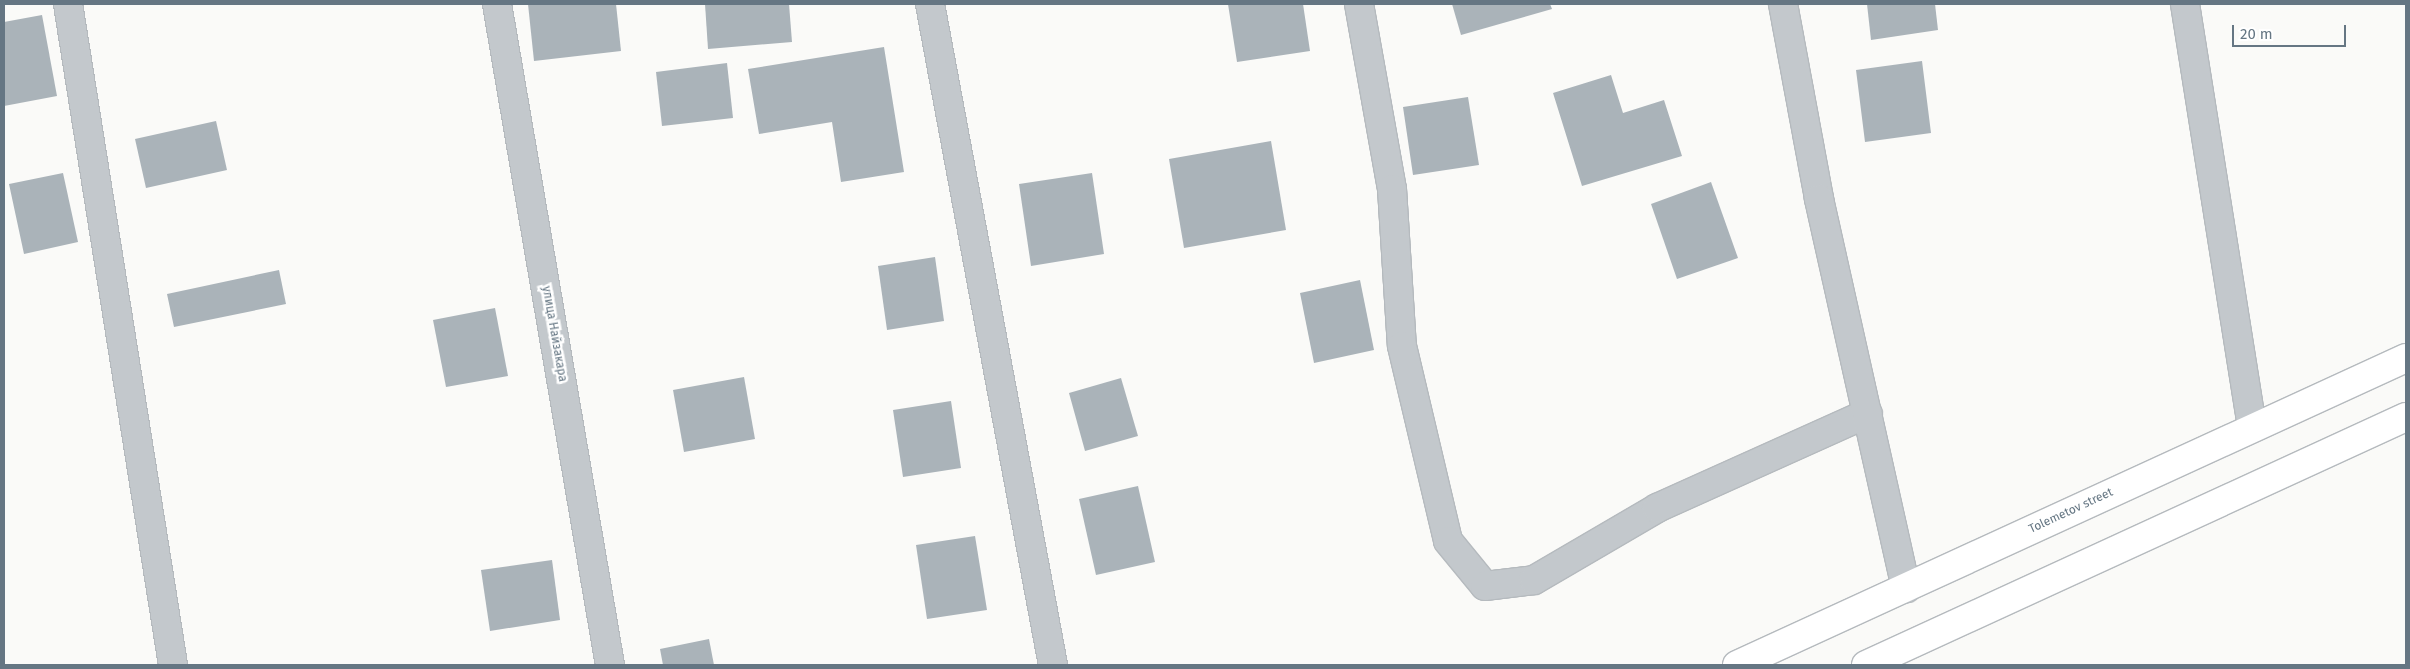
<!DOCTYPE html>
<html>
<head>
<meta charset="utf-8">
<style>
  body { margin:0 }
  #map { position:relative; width:2410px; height:669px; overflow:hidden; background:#fafaf8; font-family:"Fira Sans",sans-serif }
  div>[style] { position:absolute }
  .building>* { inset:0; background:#aab3b9 }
  .roads { filter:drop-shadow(1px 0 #b5babe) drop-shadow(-1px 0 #b5babe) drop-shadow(0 1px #b5babe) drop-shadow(0 -1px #b5babe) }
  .street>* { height:28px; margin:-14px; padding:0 14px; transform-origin:14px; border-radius:14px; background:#c3c8cc }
  .primary>* { height:28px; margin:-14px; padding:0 14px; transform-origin:14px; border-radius:14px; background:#fff }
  span { translate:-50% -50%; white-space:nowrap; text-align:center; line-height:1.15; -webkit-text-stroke:5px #fff; paint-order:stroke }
  .street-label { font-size:12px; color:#657683 }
  .frame { position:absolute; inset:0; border:5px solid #657683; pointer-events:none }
  .scale { position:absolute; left:2232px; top:25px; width:114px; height:22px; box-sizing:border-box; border:2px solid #657683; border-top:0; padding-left:6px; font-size:15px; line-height:18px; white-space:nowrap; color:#657683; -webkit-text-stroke:4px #fff; paint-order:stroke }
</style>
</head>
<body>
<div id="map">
  <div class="building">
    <div style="clip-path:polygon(528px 4px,616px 4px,621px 51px,534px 61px)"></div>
    <div style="clip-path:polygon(705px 4px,789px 4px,792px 42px,708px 49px)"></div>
    <div style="clip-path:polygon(1228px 4px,1303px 4px,1310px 51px,1237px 62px)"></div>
    <div style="clip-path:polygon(1452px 4px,1550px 4px,1552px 9px,1461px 35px)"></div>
    <div style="clip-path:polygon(1867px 4px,1935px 4px,1938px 30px,1871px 40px)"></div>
    <div style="clip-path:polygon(42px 15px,57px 96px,4px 106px,4px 22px)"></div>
    <div style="clip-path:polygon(884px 47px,904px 172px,841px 182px,832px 122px,759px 134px,748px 69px)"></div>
    <div style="clip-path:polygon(1922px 61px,1931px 133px,1865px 142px,1856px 70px)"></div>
    <div style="clip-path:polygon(727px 63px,733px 118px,662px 126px,656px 72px)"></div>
    <div style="clip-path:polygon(1611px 75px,1623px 113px,1664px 100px,1682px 156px,1582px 186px,1553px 93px)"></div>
    <div style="clip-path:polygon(1468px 97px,1479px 165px,1413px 175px,1403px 107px)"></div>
    <div style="clip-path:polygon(216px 121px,227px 170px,146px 188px,135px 139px)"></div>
    <div style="clip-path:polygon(1271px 141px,1286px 230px,1184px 248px,1169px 159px)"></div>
    <div style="clip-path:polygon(63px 173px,78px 242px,24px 254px,9px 184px)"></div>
    <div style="clip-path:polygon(1092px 173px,1104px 254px,1031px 266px,1019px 184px)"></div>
    <div style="clip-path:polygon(1711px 182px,1738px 258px,1677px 279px,1651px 204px)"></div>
    <div style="clip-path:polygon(935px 257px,944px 321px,887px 330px,878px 266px)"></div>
    <div style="clip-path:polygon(279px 270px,286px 304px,174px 327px,167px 294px)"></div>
    <div style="clip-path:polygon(1360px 280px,1374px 350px,1314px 363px,1300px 293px)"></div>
    <div style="clip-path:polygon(495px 308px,508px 376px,446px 387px,433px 320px)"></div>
    <div style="clip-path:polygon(744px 377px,755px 439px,684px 452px,673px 390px)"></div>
    <div style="clip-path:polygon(1121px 378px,1138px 436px,1085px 451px,1069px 393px)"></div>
    <div style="clip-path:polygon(951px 401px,961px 468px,903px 477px,893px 410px)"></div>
    <div style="clip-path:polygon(1138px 486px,1155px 562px,1096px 575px,1079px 499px)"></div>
    <div style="clip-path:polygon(975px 536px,987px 610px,927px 619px,916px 545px)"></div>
    <div style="clip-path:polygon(552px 560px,560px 620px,490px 631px,481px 570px)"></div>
    <div style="clip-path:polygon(709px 639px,714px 665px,663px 665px,660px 649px)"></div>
  </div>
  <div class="roads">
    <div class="street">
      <div style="left:68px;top:4px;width:669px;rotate:80.97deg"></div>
      <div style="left:497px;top:4px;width:671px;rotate:80.3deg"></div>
      <div style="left:930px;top:4px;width:672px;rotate:79.46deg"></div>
      <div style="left:1359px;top:4px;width:188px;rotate:79.9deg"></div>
      <div style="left:1392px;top:189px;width:157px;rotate:86.4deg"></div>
      <div style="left:1402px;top:346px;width:200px;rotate:76.7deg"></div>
      <div style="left:1448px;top:541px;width:58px;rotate:50.6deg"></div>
      <div style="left:1485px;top:586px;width:49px;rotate:-7deg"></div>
      <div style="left:1534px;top:580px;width:143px;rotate:-30.3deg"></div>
      <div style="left:1657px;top:508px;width:231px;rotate:-24.2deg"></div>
      <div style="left:1783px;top:4px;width:198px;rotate:79.5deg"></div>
      <div style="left:1819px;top:199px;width:399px;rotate:77.4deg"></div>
      <div style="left:2185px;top:4px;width:429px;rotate:81deg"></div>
    </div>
    <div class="primary">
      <div style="left:1737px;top:665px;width:736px;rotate:-24.65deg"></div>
      <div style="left:1866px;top:665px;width:594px;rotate:-24.67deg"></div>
    </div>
  </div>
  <div class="street-label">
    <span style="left:554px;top:334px;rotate:80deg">улица Найзакара</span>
    <span style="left:2071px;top:511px;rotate:-25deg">Tolemetov street</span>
  </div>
  <div class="frame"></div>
  <div class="scale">20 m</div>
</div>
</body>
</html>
